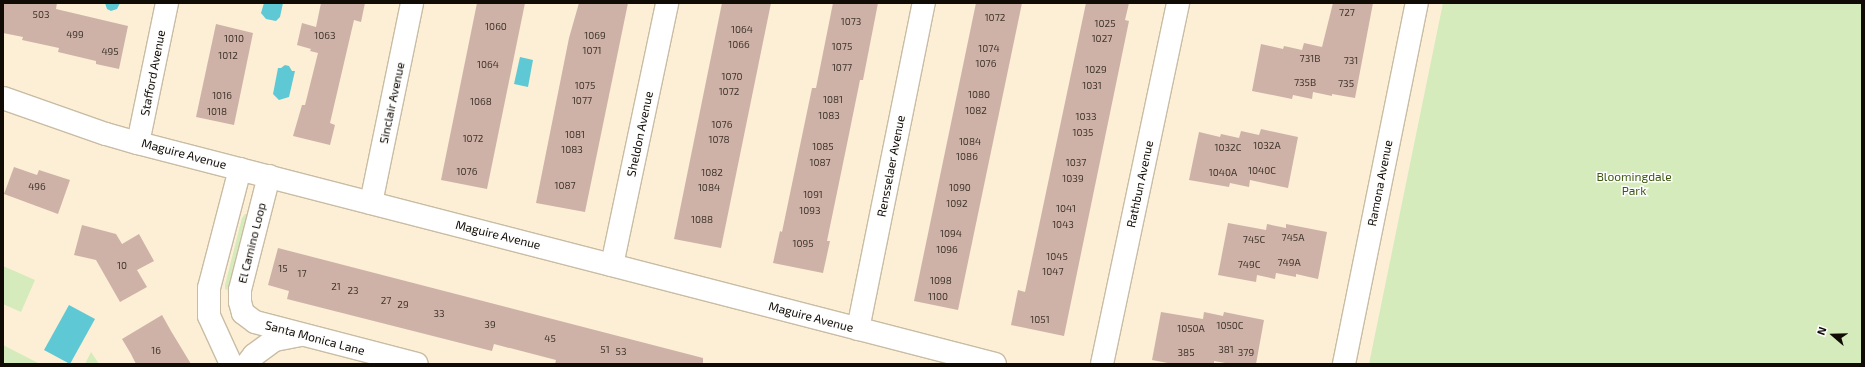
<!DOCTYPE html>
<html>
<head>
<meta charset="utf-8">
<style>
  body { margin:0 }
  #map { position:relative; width:1865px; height:367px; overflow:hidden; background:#fcefd5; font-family:"Exo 2",sans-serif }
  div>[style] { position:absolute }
  .green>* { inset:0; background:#d5ebbb }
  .water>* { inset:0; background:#5ec8d5 }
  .building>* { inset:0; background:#ceb2a7 }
  .roads { filter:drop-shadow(1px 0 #c9bca4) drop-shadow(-1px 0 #c9bca4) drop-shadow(0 1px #c9bca4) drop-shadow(0 -1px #c9bca4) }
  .minor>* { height:22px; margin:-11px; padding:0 11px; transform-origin:11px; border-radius:11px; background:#fff }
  span { translate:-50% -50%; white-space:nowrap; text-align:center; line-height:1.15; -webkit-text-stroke:3px #fdfdfd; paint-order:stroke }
  .number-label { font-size:10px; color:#40352d }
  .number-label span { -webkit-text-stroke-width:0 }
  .street-label { font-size:12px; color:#100b04 }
  .park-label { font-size:12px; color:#3e590e }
  .frame { position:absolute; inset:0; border:4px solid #100b04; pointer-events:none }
  .north { position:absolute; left:1813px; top:315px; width:40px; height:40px; -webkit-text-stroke:3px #fdfdfd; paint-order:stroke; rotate:290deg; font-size:11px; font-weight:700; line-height:16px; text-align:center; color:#100b04 }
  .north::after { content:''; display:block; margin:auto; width:14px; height:18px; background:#100b04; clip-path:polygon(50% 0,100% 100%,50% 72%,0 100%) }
</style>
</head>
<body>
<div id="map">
  <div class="green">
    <div style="clip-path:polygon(1443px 3px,1862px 3px,1862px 364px,1369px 364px)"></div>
    <div style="clip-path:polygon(245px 214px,248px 214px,230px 291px,225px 289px,225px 285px,242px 218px)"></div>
    <div style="clip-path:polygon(3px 266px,35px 280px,21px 312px,3px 304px)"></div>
    <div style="clip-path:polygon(3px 345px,40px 364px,3px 364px)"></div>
    <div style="clip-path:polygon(91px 352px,99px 364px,85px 364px)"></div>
  </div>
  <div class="water">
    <div style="clip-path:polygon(105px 3px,120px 3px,117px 9px,111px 11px,107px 9px)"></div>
    <div style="clip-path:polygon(264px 3px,283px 3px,280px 17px,276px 21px,266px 19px,261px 13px)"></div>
    <div style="clip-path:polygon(520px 57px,533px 60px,528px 87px,514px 84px)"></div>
    <div style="clip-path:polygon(285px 65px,289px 66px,292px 71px,295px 71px,289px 97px,279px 100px,273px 94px,278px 68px,281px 68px)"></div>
    <div style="clip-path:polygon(69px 305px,95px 319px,70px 364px,44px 350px)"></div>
  </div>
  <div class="building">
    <div style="clip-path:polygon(3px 3px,57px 3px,56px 9px,128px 26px,119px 69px,96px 64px,96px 61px,58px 52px,59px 48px,22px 40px,23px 37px,3px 33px)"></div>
    <div style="clip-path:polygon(321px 3px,365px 3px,361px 22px,354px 20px,330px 123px,335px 125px,330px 145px,293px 136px,302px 105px,305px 105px,318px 53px,310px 51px,311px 49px,297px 45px,302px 23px,316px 27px)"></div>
    <div style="clip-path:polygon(477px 3px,525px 3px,487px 189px,441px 180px)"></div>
    <div style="clip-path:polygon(579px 3px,628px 3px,585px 212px,536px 203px,569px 38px)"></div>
    <div style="clip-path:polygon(722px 3px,771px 3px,721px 248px,674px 239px)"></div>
    <div style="clip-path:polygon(833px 3px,878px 3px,863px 80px,860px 80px,847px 144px,827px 241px,830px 241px,823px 273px,773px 263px,780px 231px,782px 232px,812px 88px,816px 88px)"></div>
    <div style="clip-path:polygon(976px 3px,1022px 3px,958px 310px,914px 301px)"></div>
    <div style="clip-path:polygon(1086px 3px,1129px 3px,1125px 20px,1129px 21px,1064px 336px,1011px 325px,1018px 290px,1025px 292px)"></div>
    <div style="clip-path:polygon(1333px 3px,1373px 3px,1355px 98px,1332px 94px,1332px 96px,1313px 92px,1312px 99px,1293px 95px,1292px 99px,1252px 91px,1261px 44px,1283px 49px,1284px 46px,1302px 50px,1304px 43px,1322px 47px)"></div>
    <div style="clip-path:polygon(216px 24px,253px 33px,234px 125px,196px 117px)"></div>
    <div style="clip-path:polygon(1261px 129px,1298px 137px,1288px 188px,1250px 180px,1249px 187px,1230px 183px,1229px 187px,1189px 180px,1199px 132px,1220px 137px,1221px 134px,1239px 138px,1241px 131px,1259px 135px)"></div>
    <div style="clip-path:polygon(14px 167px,37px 175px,39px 170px,70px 180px,58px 214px,4px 194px)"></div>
    <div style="clip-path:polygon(1228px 223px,1266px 230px,1267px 224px,1286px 228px,1286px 224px,1327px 232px,1318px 279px,1296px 274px,1296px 277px,1276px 273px,1275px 279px,1257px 275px,1256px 282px,1218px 275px)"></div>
    <div style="clip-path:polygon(82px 225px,116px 234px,122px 244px,139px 234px,154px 261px,137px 270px,147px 287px,120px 302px,96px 260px,74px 255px)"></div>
    <div style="clip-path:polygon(278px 248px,703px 358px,703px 364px,555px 364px,556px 360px,494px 344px,492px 351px,287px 299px,289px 291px,268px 285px)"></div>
    <div style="clip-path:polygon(1161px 312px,1203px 319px,1204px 312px,1223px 316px,1224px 312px,1264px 320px,1256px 364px,1231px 364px,1214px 361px,1214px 364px,1173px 364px,1152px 360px)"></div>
    <div style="clip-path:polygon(162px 315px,171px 331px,191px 364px,136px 364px,131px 354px,122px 339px)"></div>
  </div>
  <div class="roads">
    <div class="minor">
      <div style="left:3px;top:98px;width:109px;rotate:19.3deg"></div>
      <div style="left:106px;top:134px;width:33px;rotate:16deg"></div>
      <div style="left:138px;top:143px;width:885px;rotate:14.46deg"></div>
      <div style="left:138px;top:143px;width:143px;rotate:-78.3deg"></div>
      <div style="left:269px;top:176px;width:118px;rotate:104.3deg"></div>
      <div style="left:240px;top:290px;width:12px;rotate:90deg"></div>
      <div style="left:240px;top:302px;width:11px;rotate:75deg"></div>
      <div style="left:243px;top:313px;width:15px;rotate:37deg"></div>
      <div style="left:255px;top:322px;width:167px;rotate:14.5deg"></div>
      <div style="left:371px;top:203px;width:204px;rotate:-78.4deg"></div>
      <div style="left:612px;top:265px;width:268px;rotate:-78.1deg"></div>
      <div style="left:858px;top:329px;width:333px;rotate:-78.6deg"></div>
      <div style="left:231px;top:364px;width:53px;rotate:-114.6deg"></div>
      <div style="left:209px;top:316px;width:28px;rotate:-90deg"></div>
      <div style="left:209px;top:288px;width:123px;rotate:-75.4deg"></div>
      <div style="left:247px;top:364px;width:11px;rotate:-52deg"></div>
      <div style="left:254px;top:355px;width:26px;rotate:-36deg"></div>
      <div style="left:275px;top:340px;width:25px;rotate:-11deg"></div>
      <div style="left:1102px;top:364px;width:369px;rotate:-78.1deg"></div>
      <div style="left:1344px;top:364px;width:368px;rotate:-78.6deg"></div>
    </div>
  </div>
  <div class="number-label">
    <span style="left:1347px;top:13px">727</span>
    <span style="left:41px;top:15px">503</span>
    <span style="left:995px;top:18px">1072</span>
    <span style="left:851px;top:22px">1073</span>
    <span style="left:1105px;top:24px">1025</span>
    <span style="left:496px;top:27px">1060</span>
    <span style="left:742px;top:30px">1064</span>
    <span style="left:75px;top:35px">499</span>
    <span style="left:325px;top:36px">1063</span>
    <span style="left:595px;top:36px">1069</span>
    <span style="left:234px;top:39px">1010</span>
    <span style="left:1102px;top:39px">1027</span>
    <span style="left:739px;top:45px">1066</span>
    <span style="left:842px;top:47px">1075</span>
    <span style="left:989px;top:49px">1074</span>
    <span style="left:592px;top:51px">1071</span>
    <span style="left:110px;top:52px">495</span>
    <span style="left:228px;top:56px">1012</span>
    <span style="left:1310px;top:59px">731B</span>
    <span style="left:1351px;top:61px">731</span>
    <span style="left:986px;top:64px">1076</span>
    <span style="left:488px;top:65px">1064</span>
    <span style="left:842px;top:68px">1077</span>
    <span style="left:1096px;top:70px">1029</span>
    <span style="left:732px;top:77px">1070</span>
    <span style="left:1305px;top:83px">735B</span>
    <span style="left:1346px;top:84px">735</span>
    <span style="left:585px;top:86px">1075</span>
    <span style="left:1092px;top:86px">1031</span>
    <span style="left:729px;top:92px">1072</span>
    <span style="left:979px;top:95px">1080</span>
    <span style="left:222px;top:96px">1016</span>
    <span style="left:833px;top:100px">1081</span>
    <span style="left:582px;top:101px">1077</span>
    <span style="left:481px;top:102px">1068</span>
    <span style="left:976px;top:111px">1082</span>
    <span style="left:217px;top:112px">1018</span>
    <span style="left:829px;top:116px">1083</span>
    <span style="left:1086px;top:117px">1033</span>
    <span style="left:722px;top:125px">1076</span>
    <span style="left:1083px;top:133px">1035</span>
    <span style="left:575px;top:135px">1081</span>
    <span style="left:473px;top:139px">1072</span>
    <span style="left:719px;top:140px">1078</span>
    <span style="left:970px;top:142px">1084</span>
    <span style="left:1267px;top:146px">1032A</span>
    <span style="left:823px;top:147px">1085</span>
    <span style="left:1228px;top:148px">1032C</span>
    <span style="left:572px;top:150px">1083</span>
    <span style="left:967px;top:157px">1086</span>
    <span style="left:820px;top:163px">1087</span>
    <span style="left:1076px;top:163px">1037</span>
    <span style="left:1262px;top:171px">1040C</span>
    <span style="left:467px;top:172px">1076</span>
    <span style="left:712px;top:173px">1082</span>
    <span style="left:1223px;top:173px">1040A</span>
    <span style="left:1073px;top:179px">1039</span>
    <span style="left:565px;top:186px">1087</span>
    <span style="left:37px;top:187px">496</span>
    <span style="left:709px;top:188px">1084</span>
    <span style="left:960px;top:188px">1090</span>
    <span style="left:813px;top:195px">1091</span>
    <span style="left:957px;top:204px">1092</span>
    <span style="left:1066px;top:209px">1041</span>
    <span style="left:810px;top:211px">1093</span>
    <span style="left:702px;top:220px">1088</span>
    <span style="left:1063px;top:225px">1043</span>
    <span style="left:951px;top:234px">1094</span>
    <span style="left:1293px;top:238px">745A</span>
    <span style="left:1254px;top:240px">745C</span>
    <span style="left:803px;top:244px">1095</span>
    <span style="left:947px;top:250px">1096</span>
    <span style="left:1057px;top:257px">1045</span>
    <span style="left:1289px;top:263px">749A</span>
    <span style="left:1249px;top:265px">749C</span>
    <span style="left:122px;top:266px">10</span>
    <span style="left:283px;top:269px">15</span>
    <span style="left:1053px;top:272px">1047</span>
    <span style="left:302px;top:274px">17</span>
    <span style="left:941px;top:281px">1098</span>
    <span style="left:336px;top:287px">21</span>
    <span style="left:353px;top:291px">23</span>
    <span style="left:938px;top:297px">1100</span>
    <span style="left:386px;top:301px">27</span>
    <span style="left:403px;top:305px">29</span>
    <span style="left:439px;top:314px">33</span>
    <span style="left:1040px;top:320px">1051</span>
    <span style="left:490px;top:325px">39</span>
    <span style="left:1230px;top:326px">1050C</span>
    <span style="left:1191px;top:329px">1050A</span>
    <span style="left:550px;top:339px">45</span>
    <span style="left:605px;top:350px">51</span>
    <span style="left:1226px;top:350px">381</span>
    <span style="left:156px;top:351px">16</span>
    <span style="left:621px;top:352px">53</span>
    <span style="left:1186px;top:353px">385</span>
    <span style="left:1246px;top:353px">379</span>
  </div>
  <div class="street-label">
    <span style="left:153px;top:73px;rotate:-79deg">Stafford Avenue</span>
    <span style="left:392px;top:103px;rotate:-78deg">Sinclair Avenue</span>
    <span style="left:640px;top:134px;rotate:-78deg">Sheldon Avenue</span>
    <span style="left:184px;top:154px;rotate:15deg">Maguire Avenue</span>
    <span style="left:891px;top:166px;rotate:-79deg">Rensselaer Avenue</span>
    <span style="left:1380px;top:183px;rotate:-79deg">Ramona Avenue</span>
    <span style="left:1140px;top:184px;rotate:-78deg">Rathbun Avenue</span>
    <span style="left:498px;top:235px;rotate:14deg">Maguire Avenue</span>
    <span style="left:252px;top:243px;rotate:-76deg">El Camino Loop</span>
    <span style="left:811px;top:317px;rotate:15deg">Maguire Avenue</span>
    <span style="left:315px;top:338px;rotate:15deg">Santa Monica Lane</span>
  </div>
  <div class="park-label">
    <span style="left:1634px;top:184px">Bloomingdale<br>Park</span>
  </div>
  <div class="frame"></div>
  <div class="north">N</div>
</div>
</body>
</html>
